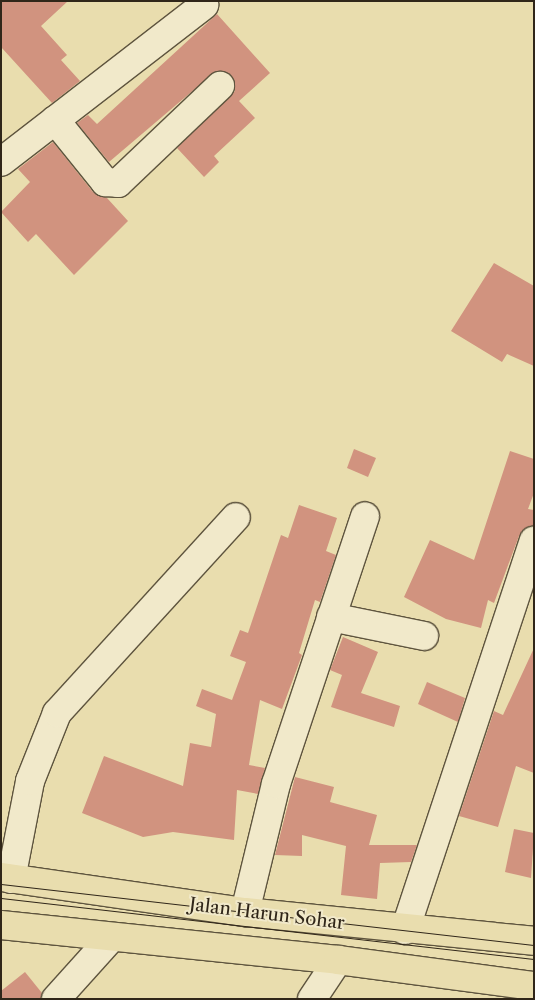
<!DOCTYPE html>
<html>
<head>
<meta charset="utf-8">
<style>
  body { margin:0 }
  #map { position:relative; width:535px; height:1000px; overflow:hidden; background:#e9ddae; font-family:"Libre Caslon Text",serif }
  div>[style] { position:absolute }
  .building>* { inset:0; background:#d1937f }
  .roads { filter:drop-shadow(1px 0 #5e543e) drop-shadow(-1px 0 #5e543e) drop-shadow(0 1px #5e543e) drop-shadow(0 -1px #5e543e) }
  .street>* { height:28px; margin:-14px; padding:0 14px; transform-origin:14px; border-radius:14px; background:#f1e9ca }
  .highway>* { height:28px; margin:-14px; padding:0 14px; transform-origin:14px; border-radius:14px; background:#e9ddae }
  .tram>* { height:1px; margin:-0.5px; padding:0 0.5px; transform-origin:0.5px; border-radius:0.5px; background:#302619 }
  span { translate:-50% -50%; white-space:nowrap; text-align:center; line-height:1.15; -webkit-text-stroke:4px #f1e9ca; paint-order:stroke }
  .street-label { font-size:18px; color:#302619 }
  .frame { position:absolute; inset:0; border:2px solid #302619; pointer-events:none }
</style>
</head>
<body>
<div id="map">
  <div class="building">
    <div style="clip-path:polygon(1px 1px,68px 1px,41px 26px,67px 55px,61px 60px,80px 81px,52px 103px,1px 47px)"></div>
    <div style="clip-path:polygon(217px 14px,270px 73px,239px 101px,255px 118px,214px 156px,219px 162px,204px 177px,177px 148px,235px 91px,232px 76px,216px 71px,109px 162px,77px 123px,88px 115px,97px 124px)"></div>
    <div style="clip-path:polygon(53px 142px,93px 192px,107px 198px,128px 221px,74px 275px,36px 234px,28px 242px,1px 212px,30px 182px,18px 169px)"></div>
    <div style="clip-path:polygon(494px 263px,534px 286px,534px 366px,507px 354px,502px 362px,451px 331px)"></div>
    <div style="clip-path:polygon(354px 449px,376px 458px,368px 477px,347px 468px)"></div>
    <div style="clip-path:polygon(510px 451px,534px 459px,534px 493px,528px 509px,534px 510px,534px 526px,519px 536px,494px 603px,488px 600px,481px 628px,446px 619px,404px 597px,430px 540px,474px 560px)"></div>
    <div style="clip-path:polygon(299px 505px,337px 518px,326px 551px,336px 555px,320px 602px,315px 600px,299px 653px,302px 655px,282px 709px,260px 700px,249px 765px,265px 768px,258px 794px,237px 790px,234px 840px,173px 832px,143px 837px,82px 813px,104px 756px,183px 786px,190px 743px,211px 747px,216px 714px,196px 706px,202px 689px,232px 700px,246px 662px,230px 656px,240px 630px,248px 633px,281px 535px,288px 538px)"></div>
    <div style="clip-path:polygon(343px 637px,378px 652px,361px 693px,400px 706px,394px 727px,331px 707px,342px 675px,330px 670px)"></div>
    <div style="clip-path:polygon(534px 648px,534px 773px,516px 766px,498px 827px,459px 816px,494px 711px,503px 715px)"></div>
    <div style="clip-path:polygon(427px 682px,465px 698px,458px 722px,418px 704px)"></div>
    <div style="clip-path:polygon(295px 777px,334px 787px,330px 802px,377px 815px,369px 845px,417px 845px,411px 862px,380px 863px,377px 899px,341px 895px,346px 846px,302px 835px,302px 856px,275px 855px)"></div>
    <div style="clip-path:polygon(514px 829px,534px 833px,531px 878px,505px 872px)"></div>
    <div style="clip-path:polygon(25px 972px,42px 993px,41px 999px,1px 999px,1px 991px)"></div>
  </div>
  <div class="roads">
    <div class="street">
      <div style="left:55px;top:120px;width:80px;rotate:51.1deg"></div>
      <div style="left:105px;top:182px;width:13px;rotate:4deg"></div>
      <div style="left:118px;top:183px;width:141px;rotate:-43.6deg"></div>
      <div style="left:1px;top:162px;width:257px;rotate:-37.7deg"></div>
      <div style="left:331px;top:617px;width:95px;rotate:11.5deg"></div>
      <div style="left:11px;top:879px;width:100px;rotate:-79deg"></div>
      <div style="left:30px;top:781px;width:73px;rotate:-68.3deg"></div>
      <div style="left:57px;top:713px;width:265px;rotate:-47.6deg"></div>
      <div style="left:245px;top:912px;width:132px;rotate:-76.4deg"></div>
      <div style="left:276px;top:784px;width:282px;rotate:-71.6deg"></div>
      <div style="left:405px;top:930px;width:410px;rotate:-71.7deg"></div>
      <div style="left:56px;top:999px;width:82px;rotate:-48deg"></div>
      <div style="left:312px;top:999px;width:47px;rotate:-56.3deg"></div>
    </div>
    <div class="highway">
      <div style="left:1px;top:877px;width:246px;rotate:8.2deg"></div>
      <div style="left:245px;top:912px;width:290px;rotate:5.7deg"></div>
      <div style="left:1px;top:925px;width:339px;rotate:5.9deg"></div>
      <div style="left:338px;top:960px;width:198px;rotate:7.6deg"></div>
    </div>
  </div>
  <div class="tram">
    <div style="left:1px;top:884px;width:536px;rotate:6.53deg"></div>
    <div style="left:1px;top:898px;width:536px;rotate:6.53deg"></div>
  </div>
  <div class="street-label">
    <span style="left:267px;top:914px;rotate:7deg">Jalan Harun Sohar</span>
  </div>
  <div class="frame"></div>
</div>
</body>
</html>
